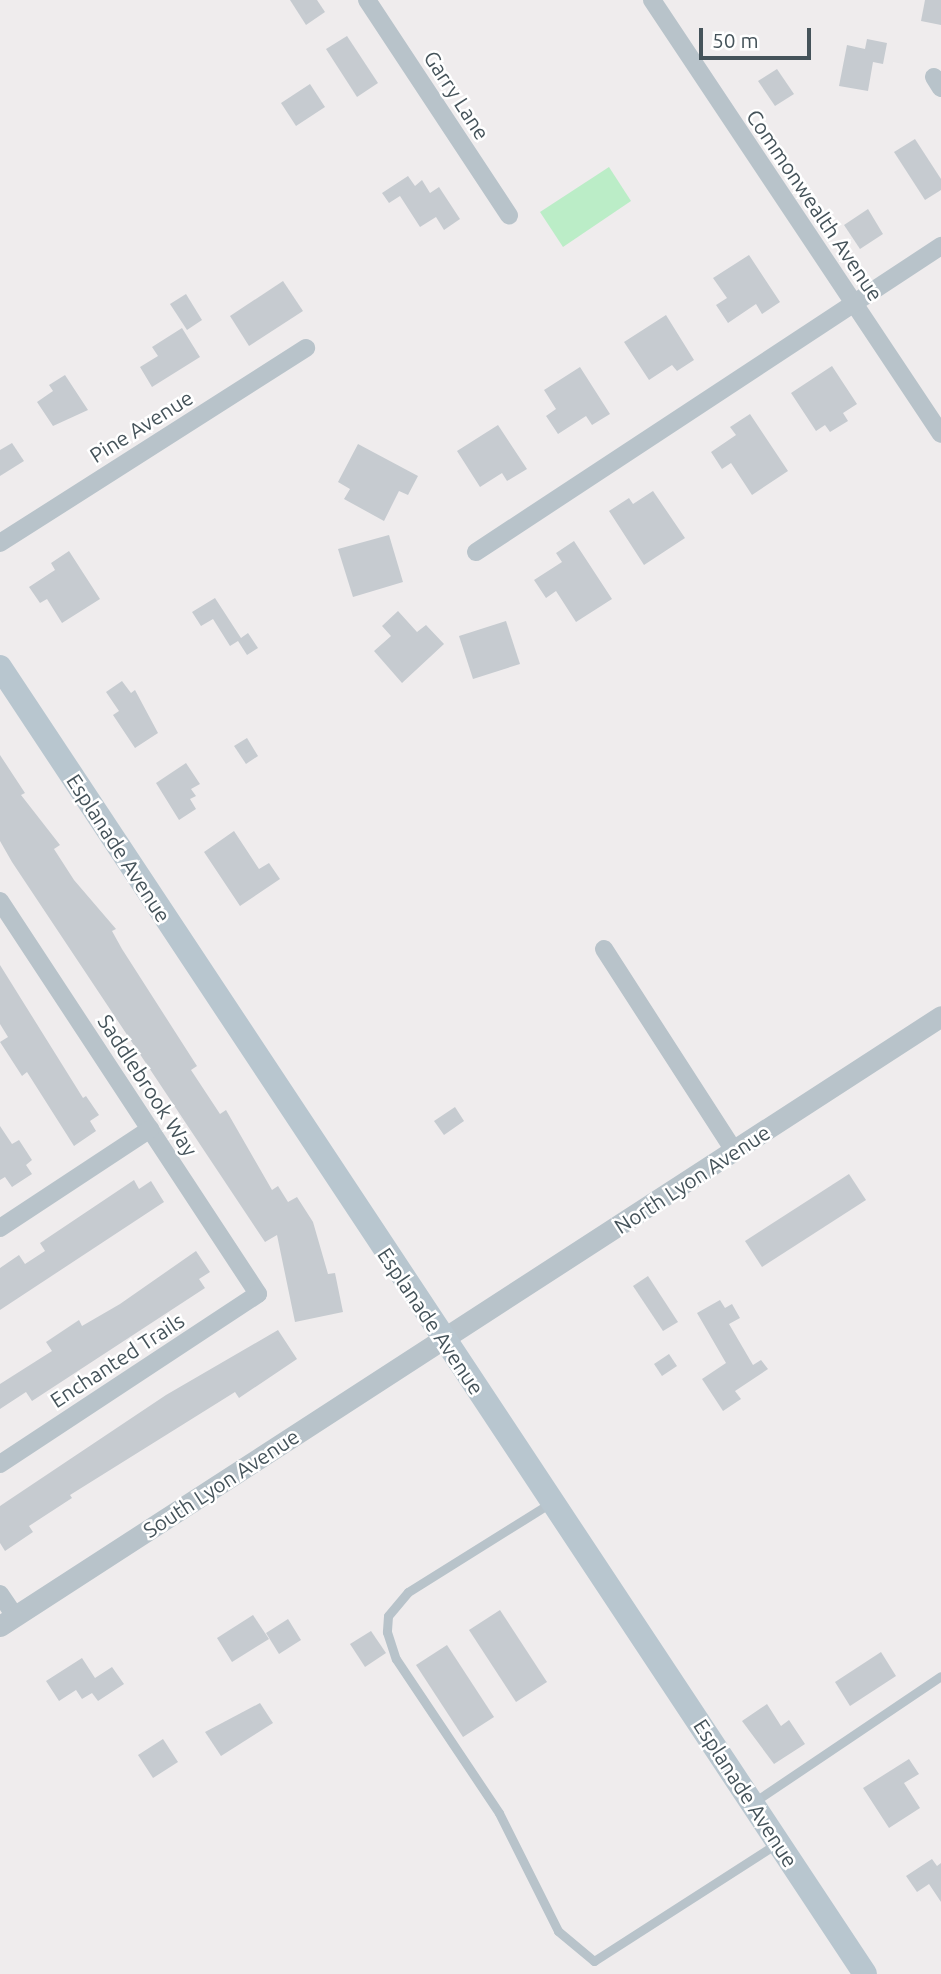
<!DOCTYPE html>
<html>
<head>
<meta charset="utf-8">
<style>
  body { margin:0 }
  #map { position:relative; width:941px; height:1974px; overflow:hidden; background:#efeced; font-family:Ubuntu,sans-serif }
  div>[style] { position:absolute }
  .green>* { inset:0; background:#bbedc7 }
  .building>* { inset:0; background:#c6cbd0 }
  .service>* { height:9px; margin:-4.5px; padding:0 4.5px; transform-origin:4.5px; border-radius:4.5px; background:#b8c3ca }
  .minor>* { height:18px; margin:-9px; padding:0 9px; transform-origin:9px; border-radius:9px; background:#b8c3ca }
  .tertiary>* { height:21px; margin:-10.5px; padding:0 10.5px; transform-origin:10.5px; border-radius:10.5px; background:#b8c3ca }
  .secondary>* { height:24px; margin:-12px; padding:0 12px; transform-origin:12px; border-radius:12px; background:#b8c6cf }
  span { translate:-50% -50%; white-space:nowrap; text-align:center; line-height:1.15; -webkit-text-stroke:5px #fff; paint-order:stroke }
  .street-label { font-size:21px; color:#45535a }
  .scale { position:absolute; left:699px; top:28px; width:112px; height:32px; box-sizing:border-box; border:4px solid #45535a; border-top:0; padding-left:9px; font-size:21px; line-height:24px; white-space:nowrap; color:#45535a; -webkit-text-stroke:5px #fff; paint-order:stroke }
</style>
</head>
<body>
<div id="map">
  <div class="green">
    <div style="clip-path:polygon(609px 167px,631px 201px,563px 247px,540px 212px)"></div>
  </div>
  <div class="building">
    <div style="clip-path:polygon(290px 0,317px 0,325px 12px,306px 25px)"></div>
    <div style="clip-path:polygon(925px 0,941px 0,941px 25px,921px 21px)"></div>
    <div style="clip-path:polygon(347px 36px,378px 83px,357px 97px,326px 49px)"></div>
    <div style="clip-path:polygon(867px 39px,887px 43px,883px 64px,873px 62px,868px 91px,839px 86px,847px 45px,865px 49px)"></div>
    <div style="clip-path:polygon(777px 69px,794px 94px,775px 106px,758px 81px)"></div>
    <div style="clip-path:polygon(310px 84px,325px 107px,296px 126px,281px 103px)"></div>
    <div style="clip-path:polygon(915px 139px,941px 179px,941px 190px,925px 200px,894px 152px)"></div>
    <div style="clip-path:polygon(408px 176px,415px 186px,422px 180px,430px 193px,439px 187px,460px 219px,444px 230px,436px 217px,420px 227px,400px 196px,389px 203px,382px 193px)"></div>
    <div style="clip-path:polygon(868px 209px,883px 234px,860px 249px,844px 225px)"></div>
    <div style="clip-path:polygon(749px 255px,780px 302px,762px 314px,756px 304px,728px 323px,716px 305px,727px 298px,713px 278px)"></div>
    <div style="clip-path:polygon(283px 281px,303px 311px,249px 346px,230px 316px)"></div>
    <div style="clip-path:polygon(186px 294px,202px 320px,187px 330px,170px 304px)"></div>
    <div style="clip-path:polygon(666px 315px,694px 360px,677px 371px,672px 365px,649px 380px,624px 342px)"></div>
    <div style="clip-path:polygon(182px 328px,200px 357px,152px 387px,140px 367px,158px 356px,152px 347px)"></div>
    <div style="clip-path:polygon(832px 366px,857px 404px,843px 413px,848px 421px,830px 432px,825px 425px,816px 431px,791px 393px)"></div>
    <div style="clip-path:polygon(580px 367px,610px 414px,592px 425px,586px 416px,558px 434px,546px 416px,556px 409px,544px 390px)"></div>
    <div style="clip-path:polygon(65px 375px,88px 410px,53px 426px,37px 402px,53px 391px,49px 385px)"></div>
    <div style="clip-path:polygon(750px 414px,788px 471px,752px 495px,731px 463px,722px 469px,711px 452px,736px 435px,730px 427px)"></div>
    <div style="clip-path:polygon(498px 425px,527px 469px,507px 481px,502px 473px,480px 487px,457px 451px)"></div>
    <div style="clip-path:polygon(12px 443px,24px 461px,0 476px,0 450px)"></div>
    <div style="clip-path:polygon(358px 444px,418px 476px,408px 495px,399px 491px,384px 521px,344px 499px,350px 489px,338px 482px)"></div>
    <div style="clip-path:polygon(653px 491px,685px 538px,644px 565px,609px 511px,629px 498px,633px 504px)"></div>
    <div style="clip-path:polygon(389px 535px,403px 582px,353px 597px,338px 549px)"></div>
    <div style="clip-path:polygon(574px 541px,612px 599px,576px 622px,556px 591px,546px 598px,534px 580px,562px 562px,556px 553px)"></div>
    <div style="clip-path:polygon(69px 551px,100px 599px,62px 623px,47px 599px,40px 603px,29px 587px,55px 570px,51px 563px)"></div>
    <div style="clip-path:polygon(215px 598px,241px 638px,248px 633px,258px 648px,247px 655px,238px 641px,230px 646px,213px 619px,201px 626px,192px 612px)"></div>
    <div style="clip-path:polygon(398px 611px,417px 632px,426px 625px,444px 644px,402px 683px,374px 651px,391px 636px,382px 626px)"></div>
    <div style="clip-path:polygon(506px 621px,520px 664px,473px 679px,459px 636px)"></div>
    <div style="clip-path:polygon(122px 681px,131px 693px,135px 690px,158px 733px,135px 748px,113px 715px,119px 711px,106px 692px)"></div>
    <div style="clip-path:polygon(247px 738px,258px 756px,246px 764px,234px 746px)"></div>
    <div style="clip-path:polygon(0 755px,25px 793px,21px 795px,60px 845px,54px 849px,74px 880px,116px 929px,112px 931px,122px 949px,197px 1066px,191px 1070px,220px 1114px,226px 1110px,272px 1190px,278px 1186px,288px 1202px,297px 1197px,313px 1222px,328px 1274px,335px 1273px,343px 1312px,295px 1322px,277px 1235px,265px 1242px,12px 862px,0 841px)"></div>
    <div style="clip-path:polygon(186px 763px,200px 784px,191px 789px,196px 796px,190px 799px,196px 809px,179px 820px,156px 783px)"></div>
    <div style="clip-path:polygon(234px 831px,259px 869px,269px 863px,280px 879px,240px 906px,204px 852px)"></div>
    <div style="clip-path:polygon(0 965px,83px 1098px,86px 1096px,99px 1115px,90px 1121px,96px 1131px,74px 1146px,27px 1072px,22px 1076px,0 1042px,8px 1037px,0 1024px)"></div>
    <div style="clip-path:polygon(455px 1107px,464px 1121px,444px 1135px,434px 1121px)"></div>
    <div style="clip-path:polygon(0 1126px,12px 1144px,19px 1140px,32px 1160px,26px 1165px,32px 1174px,12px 1187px,5px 1177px,0 1180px)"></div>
    <div style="clip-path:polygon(849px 1174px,866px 1200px,762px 1267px,745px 1241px)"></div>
    <div style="clip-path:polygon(134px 1180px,139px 1189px,151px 1181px,164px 1202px,0 1310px,0 1268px,19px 1255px,25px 1264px,45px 1251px,40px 1243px)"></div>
    <div style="clip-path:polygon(196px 1251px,210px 1272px,199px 1279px,205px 1288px,32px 1401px,26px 1392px,0 1409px,0 1384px,52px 1351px,46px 1342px,79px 1320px,82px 1326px,120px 1304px)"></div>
    <div style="clip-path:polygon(648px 1276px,678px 1322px,663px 1331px,633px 1286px)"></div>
    <div style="clip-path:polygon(720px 1300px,725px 1308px,732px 1304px,740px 1318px,729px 1324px,753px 1365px,761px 1360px,768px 1369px,735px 1391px,741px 1399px,723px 1411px,702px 1379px,726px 1363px,697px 1313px)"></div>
    <div style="clip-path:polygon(278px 1330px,297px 1359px,239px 1398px,235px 1392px,70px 1495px,72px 1498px,29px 1526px,33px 1532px,5px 1551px,0 1543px,0 1506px,166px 1395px)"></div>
    <div style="clip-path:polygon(669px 1354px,677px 1366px,662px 1376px,654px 1364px)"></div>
    <div style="clip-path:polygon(500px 1610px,547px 1682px,516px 1702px,469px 1630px)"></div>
    <div style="clip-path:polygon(253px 1615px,269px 1639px,232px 1662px,217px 1638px)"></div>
    <div style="clip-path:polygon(288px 1619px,301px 1640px,279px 1654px,266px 1633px)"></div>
    <div style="clip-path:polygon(371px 1631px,386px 1653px,365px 1667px,350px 1644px)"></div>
    <div style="clip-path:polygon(447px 1645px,494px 1717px,463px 1737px,416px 1665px)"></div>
    <div style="clip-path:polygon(881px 1652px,896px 1676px,850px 1706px,835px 1682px)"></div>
    <div style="clip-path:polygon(82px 1658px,95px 1678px,112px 1667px,124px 1684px,98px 1701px,92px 1693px,82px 1699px,76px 1690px,59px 1701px,46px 1681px)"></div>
    <div style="clip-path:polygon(260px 1703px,273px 1723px,221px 1756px,205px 1732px)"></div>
    <div style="clip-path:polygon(767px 1704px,781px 1726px,789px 1720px,805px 1744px,774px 1764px,742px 1721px)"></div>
    <div style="clip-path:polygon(163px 1739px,178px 1762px,153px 1778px,138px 1755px)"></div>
    <div style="clip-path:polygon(909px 1759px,919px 1774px,904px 1783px,920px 1808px,889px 1828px,863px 1788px)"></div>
    <div style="clip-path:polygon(932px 1859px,937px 1866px,941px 1863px,941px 1902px,929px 1884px,917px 1892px,906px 1876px)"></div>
  </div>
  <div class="service">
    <div style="left:552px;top:1502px;width:170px;rotate:148deg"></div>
    <div style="left:408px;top:1592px;width:31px;rotate:130deg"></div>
    <div style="left:388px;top:1616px;width:16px;rotate:94deg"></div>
    <div style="left:387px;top:1632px;width:28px;rotate:72deg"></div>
    <div style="left:396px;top:1659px;width:185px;rotate:56.2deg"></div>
    <div style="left:499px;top:1813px;width:132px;rotate:63.4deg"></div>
    <div style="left:558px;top:1931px;width:47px;rotate:39.8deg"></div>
    <div style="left:594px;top:1961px;width:216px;rotate:-32.7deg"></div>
    <div style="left:754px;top:1802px;width:225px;rotate:-34deg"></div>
  </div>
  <div class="minor">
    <div style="left:367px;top:0;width:258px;rotate:56.6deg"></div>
    <div style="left:652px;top:0;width:521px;rotate:56.34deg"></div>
    <div style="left:934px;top:77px;width:13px;rotate:58deg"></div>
    <div style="left:0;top:543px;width:363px;rotate:-32.5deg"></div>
    <div style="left:476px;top:552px;width:557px;rotate:-33.35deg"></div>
    <div style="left:0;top:901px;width:470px;rotate:56.7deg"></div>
    <div style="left:258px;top:1294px;width:309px;rotate:146.6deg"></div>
    <div style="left:604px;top:949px;width:240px;rotate:57.2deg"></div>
    <div style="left:0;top:1228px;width:180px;rotate:-33.4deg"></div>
    <div style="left:0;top:1594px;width:27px;rotate:56deg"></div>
  </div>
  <div class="tertiary">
    <div style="left:0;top:1626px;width:1121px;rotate:-32.95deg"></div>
  </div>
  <div class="secondary">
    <div style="left:0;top:667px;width:1567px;rotate:56.5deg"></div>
  </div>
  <div class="street-label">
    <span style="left:457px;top:95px;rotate:57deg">Garry Lane</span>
    <span style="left:815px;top:205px;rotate:56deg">Commonwealth Avenue</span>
    <span style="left:141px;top:426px;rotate:-32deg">Pine Avenue</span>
    <span style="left:119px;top:848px;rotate:57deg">Esplanade Avenue</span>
    <span style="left:148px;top:1085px;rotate:57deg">Saddlebrook Way</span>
    <span style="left:692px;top:1179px;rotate:-33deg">North Lyon Avenue</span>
    <span style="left:431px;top:1321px;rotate:56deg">Esplanade Avenue</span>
    <span style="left:117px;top:1360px;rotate:-33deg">Enchanted Trails</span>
    <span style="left:221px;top:1483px;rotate:-33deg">South Lyon Avenue</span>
    <span style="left:746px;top:1793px;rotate:57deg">Esplanade Avenue</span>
  </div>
  <div class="scale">50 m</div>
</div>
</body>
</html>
